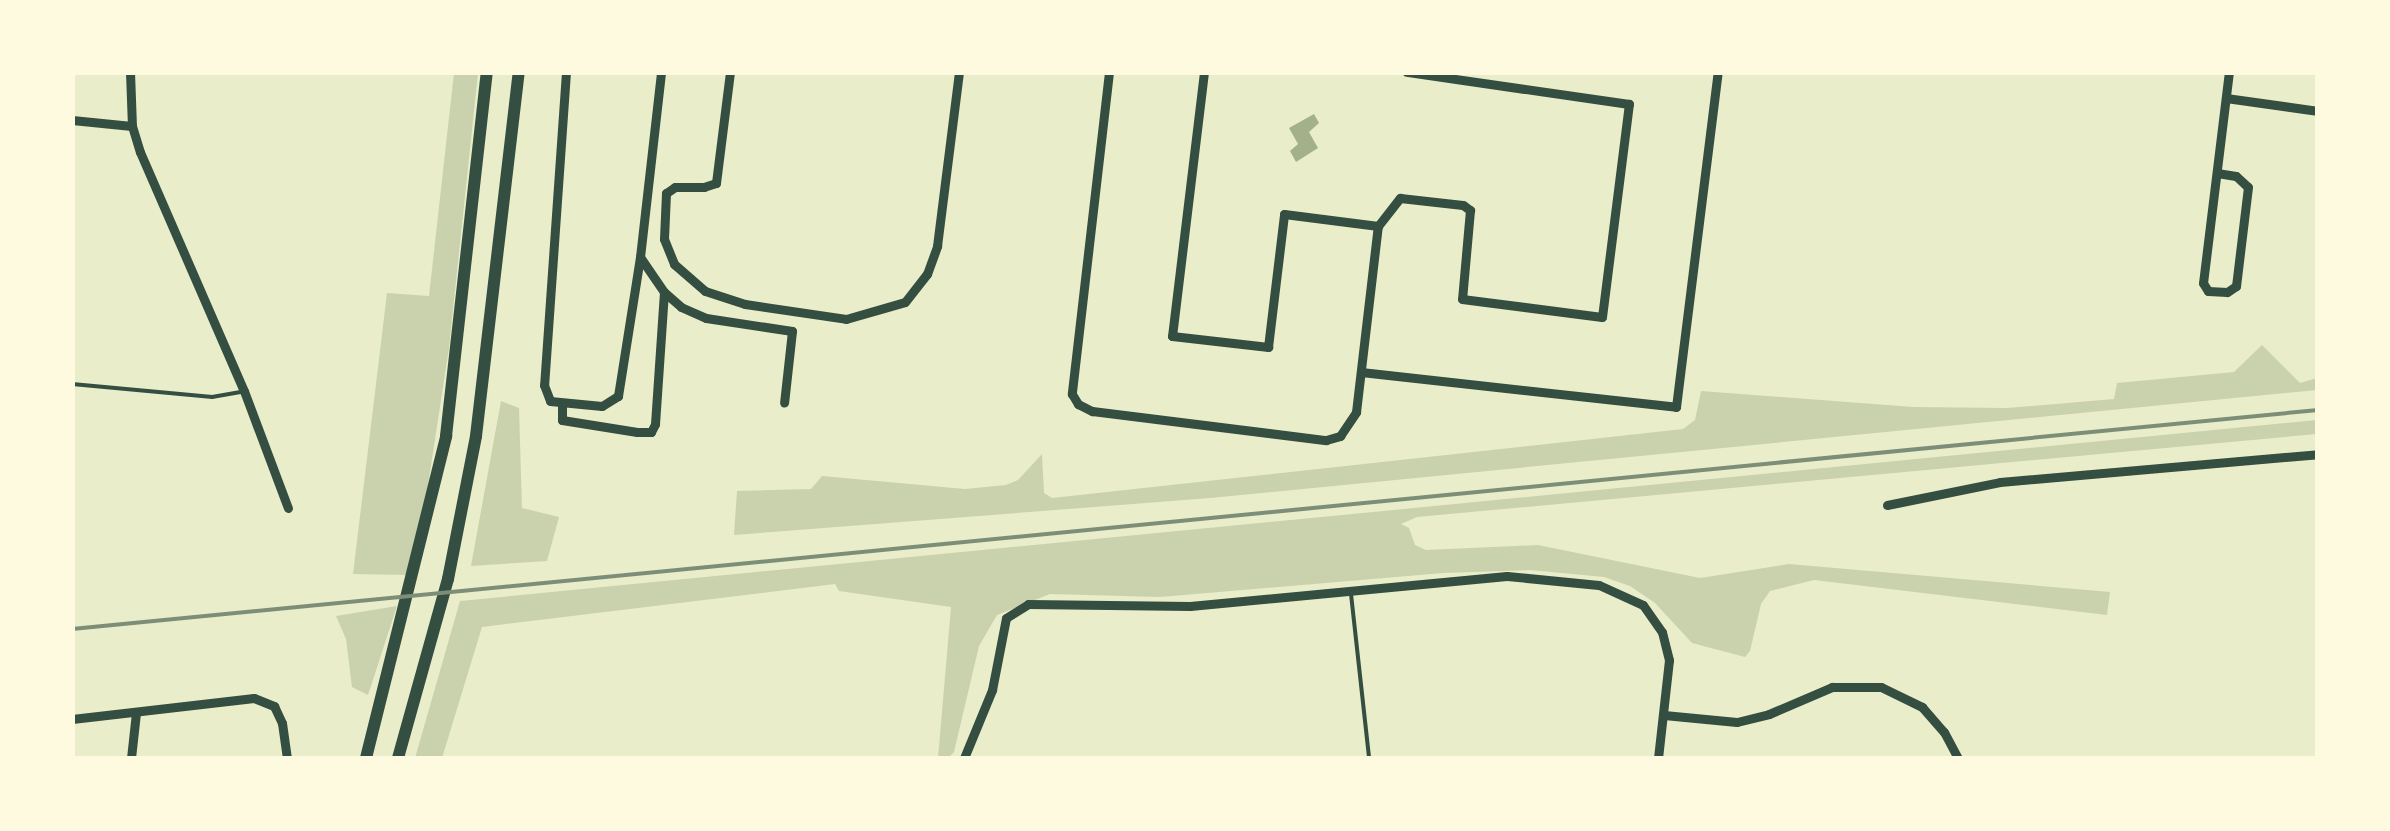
<!DOCTYPE html>
<html>
<head>
<meta charset="utf-8">
<style>
  body { margin:0 }
  #map { position:relative; width:2390px; height:831px; overflow:hidden; background:#e9edc9; font-family:Overpass,sans-serif }
  div>[style] { position:absolute }
  .green>* { inset:0; background:#cad2ad }
  .water>* { inset:0; background:#a3b18a }
  .service>* { height:4px; margin:-2px; padding:0 2px; transform-origin:2px; border-radius:2px; background:#344e41 }
  .minor>* { height:9px; margin:-4.5px; padding:0 4.5px; transform-origin:4.5px; border-radius:4.5px; background:#344e41 }
  .secondary>* { height:12px; margin:-6px; padding:0 6px; transform-origin:6px; border-radius:6px; background:#344e41 }
  .rail>* { height:4px; margin:-2px; padding:0 2px; transform-origin:2px; border-radius:2px; background:#7c8e77 }
  span { translate:-50% -50%; white-space:nowrap; text-align:center; line-height:1.15; -webkit-text-stroke:8px #fefae0; paint-order:stroke }
  .frame { position:absolute; inset:0; border:75px solid #fefae0; pointer-events:none }
</style>
</head>
<body>
<div id="map">
  <div class="green">
    <div style="clip-path:polygon(454px 73px,478px 73px,449px 348px,426px 498px,408px 575px,353px 574px,387px 293px,429px 296px)"></div>
    <div style="clip-path:polygon(2262px 345px,2300px 383px,2317px 378px,2317px 390px,1210px 498px,734px 535px,737px 491px,811px 489px,822px 476px,965px 489px,1006px 485px,1018px 480px,1042px 454px,1044px 493px,1052px 498px,1683px 429px,1695px 420px,1701px 391px,1913px 407px,2007px 408px,2114px 399px,2117px 383px,2234px 372px)"></div>
    <div style="clip-path:polygon(501px 401px,519px 408px,522px 508px,559px 517px,547px 561px,471px 566px)"></div>
    <div style="clip-path:polygon(2317px 420px,2317px 434px,1417px 517px,1401px 524px,1409px 528px,1415px 545px,1426px 550px,1538px 545px,1700px 578px,1789px 564px,2110px 592px,2107px 615px,1814px 580px,1770px 591px,1761px 604px,1750px 651px,1745px 657px,1692px 643px,1655px 603px,1630px 586px,1604px 577px,1530px 570px,1443px 573px,1160px 597px,1050px 594px,997px 615px,979px 646px,954px 752px,948px 758px,938px 758px,951px 607px,839px 591px,835px 584px,482px 627px,442px 758px,415px 758px,460px 601px)"></div>
    <div style="clip-path:polygon(397px 606px,368px 695px,352px 687px,346px 639px,336px 616px)"></div>
  </div>
  <div class="water">
    <div style="clip-path:polygon(1314px 114px,1319px 123px,1309px 132px,1318px 148px,1296px 162px,1290px 151px,1298px 144px,1289px 128px)"></div>
  </div>
  <div class="service">
    <div style="left:72px;top:384px;width:141px;rotate:5.3deg"></div>
    <div style="left:212px;top:397px;width:29px;rotate:-10deg"></div>
    <div style="left:1351px;top:594px;width:165px;rotate:83.7deg"></div>
  </div>
  <div class="minor">
    <div style="left:130px;top:72px;width:54px;rotate:87.9deg"></div>
    <div style="left:132px;top:126px;width:27px;rotate:73deg"></div>
    <div style="left:140px;top:152px;width:261px;rotate:66.5deg"></div>
    <div style="left:244px;top:391px;width:125px;rotate:69.4deg"></div>
    <div style="left:566px;top:72px;width:314px;rotate:94deg"></div>
    <div style="left:544px;top:385px;width:17px;rotate:69deg"></div>
    <div style="left:550px;top:401px;width:52px;rotate:5.5deg"></div>
    <div style="left:602px;top:406px;width:19px;rotate:-32deg"></div>
    <div style="left:618px;top:396px;width:141px;rotate:-81deg"></div>
    <div style="left:730px;top:72px;width:112px;rotate:97.2deg"></div>
    <div style="left:716px;top:183px;width:13px;rotate:162deg"></div>
    <div style="left:704px;top:187px;width:29px;rotate:180deg"></div>
    <div style="left:675px;top:187px;width:11px;rotate:146deg"></div>
    <div style="left:666px;top:193px;width:46px;rotate:92.5deg"></div>
    <div style="left:664px;top:239px;width:27px;rotate:68deg"></div>
    <div style="left:674px;top:264px;width:41px;rotate:41.1deg"></div>
    <div style="left:705px;top:291px;width:42px;rotate:18deg"></div>
    <div style="left:745px;top:304px;width:102px;rotate:8.4deg"></div>
    <div style="left:846px;top:319px;width:61px;rotate:-16.1deg"></div>
    <div style="left:905px;top:302px;width:36px;rotate:-52deg"></div>
    <div style="left:927px;top:274px;width:30px;rotate:-70deg"></div>
    <div style="left:937px;top:246px;width:175px;rotate:-82.8deg"></div>
    <div style="left:1109px;top:72px;width:324px;rotate:96.6deg"></div>
    <div style="left:1072px;top:394px;width:12px;rotate:59deg"></div>
    <div style="left:1078px;top:404px;width:16px;rotate:27deg"></div>
    <div style="left:1092px;top:411px;width:236px;rotate:7.1deg"></div>
    <div style="left:1326px;top:440px;width:15px;rotate:-16deg"></div>
    <div style="left:1340px;top:436px;width:29px;rotate:-56deg"></div>
    <div style="left:1356px;top:412px;width:187px;rotate:-83.3deg"></div>
    <div style="left:1378px;top:226px;width:36px;rotate:-52deg"></div>
    <div style="left:1400px;top:198px;width:63px;rotate:6.3deg"></div>
    <div style="left:1463px;top:205px;width:9px;rotate:36deg"></div>
    <div style="left:1470px;top:210px;width:89px;rotate:95.1deg"></div>
    <div style="left:1462px;top:299px;width:141px;rotate:7.3deg"></div>
    <div style="left:1602px;top:317px;width:215px;rotate:-82.8deg"></div>
    <div style="left:1629px;top:104px;width:225px;rotate:-171.8deg"></div>
    <div style="left:1204px;top:72px;width:266px;rotate:96.9deg"></div>
    <div style="left:1172px;top:336px;width:97px;rotate:6.5deg"></div>
    <div style="left:1268px;top:347px;width:134px;rotate:-83.1deg"></div>
    <div style="left:1284px;top:214px;width:95px;rotate:7.3deg"></div>
    <div style="left:2226px;top:98px;width:93px;rotate:8deg"></div>
    <div style="left:72px;top:120px;width:60px;rotate:5.7deg"></div>
    <div style="left:2217px;top:173px;width:19px;rotate:9deg"></div>
    <div style="left:2236px;top:176px;width:16px;rotate:43deg"></div>
    <div style="left:2248px;top:187px;width:100px;rotate:96.9deg"></div>
    <div style="left:2236px;top:286px;width:11px;rotate:146deg"></div>
    <div style="left:2227px;top:292px;width:19px;rotate:-177deg"></div>
    <div style="left:2208px;top:291px;width:9px;rotate:-122deg"></div>
    <div style="left:2203px;top:283px;width:213px;rotate:-83deg"></div>
    <div style="left:664px;top:292px;width:23px;rotate:41deg"></div>
    <div style="left:681px;top:307px;width:27px;rotate:24deg"></div>
    <div style="left:706px;top:318px;width:87px;rotate:8.6deg"></div>
    <div style="left:792px;top:331px;width:72px;rotate:96.3deg"></div>
    <div style="left:1361px;top:372px;width:317px;rotate:6.3deg"></div>
    <div style="left:1676px;top:407px;width:338px;rotate:-82.9deg"></div>
    <div style="left:562px;top:403px;width:17px;rotate:90deg"></div>
    <div style="left:562px;top:420px;width:76px;rotate:9.1deg"></div>
    <div style="left:637px;top:432px;width:14px"></div>
    <div style="left:651px;top:432px;width:9px;rotate:-63deg"></div>
    <div style="left:655px;top:424px;width:132px;rotate:-86.1deg"></div>
    <div style="left:664px;top:292px;width:42px;rotate:-124.4deg"></div>
    <div style="left:640px;top:257px;width:186px;rotate:-83.5deg"></div>
    <div style="left:1887px;top:505px;width:115px;rotate:-11.5deg"></div>
    <div style="left:2000px;top:482px;width:319px;rotate:-5deg"></div>
    <div style="left:1664px;top:715px;width:73px;rotate:5.5deg"></div>
    <div style="left:1737px;top:722px;width:33px;rotate:-14deg"></div>
    <div style="left:1769px;top:714px;width:69px;rotate:-23.2deg"></div>
    <div style="left:1832px;top:687px;width:49px"></div>
    <div style="left:1881px;top:687px;width:46px;rotate:26deg"></div>
    <div style="left:1922px;top:707px;width:33px;rotate:49deg"></div>
    <div style="left:1944px;top:732px;width:30px;rotate:62deg"></div>
    <div style="left:72px;top:719px;width:183px;rotate:-6.6deg"></div>
    <div style="left:254px;top:698px;width:22px;rotate:22deg"></div>
    <div style="left:274px;top:706px;width:19px;rotate:65deg"></div>
    <div style="left:282px;top:723px;width:35px;rotate:82deg"></div>
    <div style="left:131px;top:758px;width:45px;rotate:-83.7deg"></div>
    <div style="left:964px;top:758px;width:74px;rotate:-67.6deg"></div>
    <div style="left:992px;top:690px;width:73px;rotate:-79deg"></div>
    <div style="left:1006px;top:618px;width:26px;rotate:-32deg"></div>
    <div style="left:1028px;top:604px;width:162px;rotate:0.7deg"></div>
    <div style="left:1190px;top:606px;width:318px;rotate:-5.4deg"></div>
    <div style="left:1507px;top:576px;width:92px;rotate:5.6deg"></div>
    <div style="left:1599px;top:585px;width:48px;rotate:24.4deg"></div>
    <div style="left:1643px;top:605px;width:33px;rotate:55deg"></div>
    <div style="left:1662px;top:632px;width:29px;rotate:76deg"></div>
    <div style="left:1669px;top:660px;width:99px;rotate:96.4deg"></div>
  </div>
  <div class="secondary">
    <div style="left:366px;top:758px;width:332px;rotate:-76deg"></div>
    <div style="left:446px;top:436px;width:366px;rotate:-83.6deg"></div>
    <div style="left:398px;top:758px;width:186px;rotate:-74.4deg"></div>
    <div style="left:448px;top:579px;width:146px;rotate:-78.9deg"></div>
    <div style="left:476px;top:436px;width:367px;rotate:-83.3deg"></div>
  </div>
  <div class="rail">
    <div style="left:72px;top:629px;width:2257px;rotate:-5.57deg"></div>
  </div>
  <div class="frame"></div>
</div>
</body>
</html>
